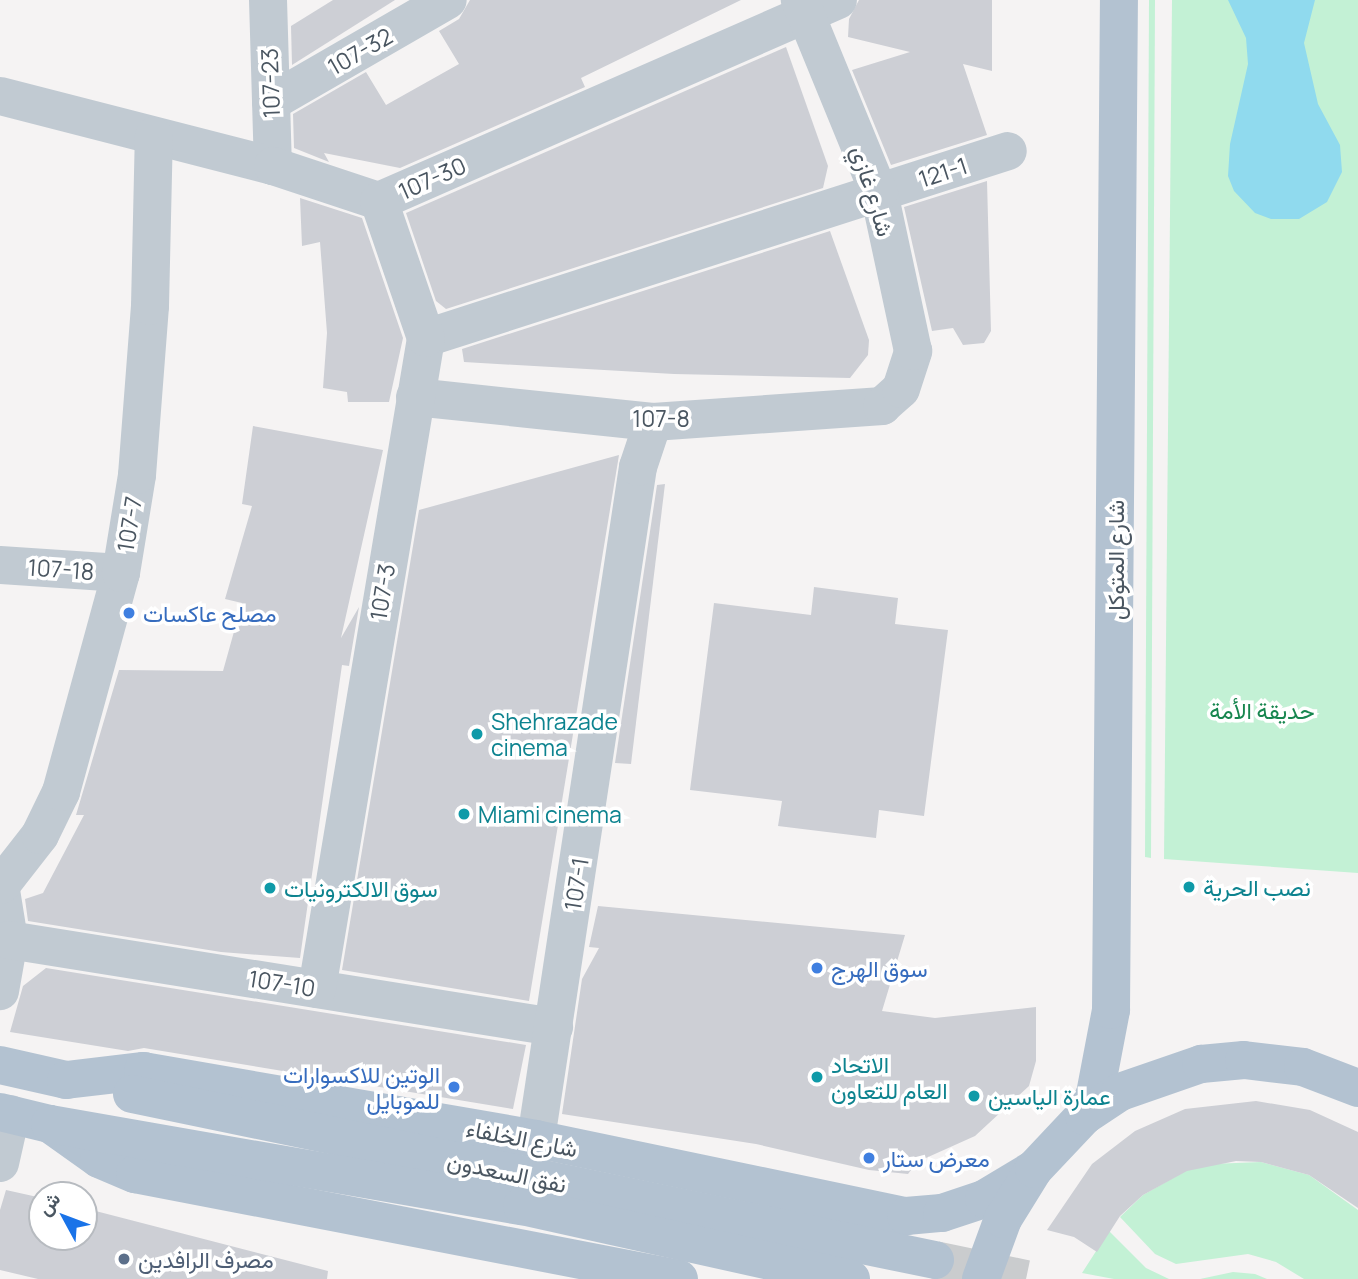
<!DOCTYPE html>
<html>
<head>
<meta charset="utf-8">
<style>
  body { margin:0 }
  #map { position:relative; width:1358px; height:1279px; overflow:hidden; background:#f5f3f3; font-family:Manrope,Vazirmatn,sans-serif }
  div>[style] { position:absolute }
  .green>* { inset:0; background:#c3f1d5 }
  .water>* { inset:0; background:#90daee }
  .building>* { inset:0; background:#cdcfd5 }
  .major-tunnel>* { height:38px; margin-top:-19px; transform-origin:0; background:repeating-linear-gradient(90deg,#caccce 0 38px,transparent 0 57px) }
  .minor>* { height:38px; margin:-19px; padding:0 19px; transform-origin:19px; border-radius:19px; background:#c1cad2 }
  .major>* { height:38px; margin:-19px; padding:0 19px; transform-origin:19px; border-radius:19px; background:#b3c2d1 }
  .dots>* { width:19px; height:19px; translate:-50% -50%; box-sizing:border-box; border:4px solid #fff; border-radius:50% }
  span { translate:-50% -50%; white-space:nowrap; text-align:center; line-height:1.15; -webkit-text-stroke:7px #fff; paint-order:stroke }
  .street-label { font-size:23px; color:#4a5661 }
  .shop-label { font-size:23px; color:#366cbe }
  .left { translate:0 -50%; text-align:left }
  .right { translate:-100% -50%; text-align:right }
  .park-label { font-size:23px; color:#17864f }
  .culture-label { font-size:23px; color:#0d838f }
  .service-label { font-size:23px; color:#4e5e75 }
  .north { position:absolute; left:28px; top:1181px; width:70px; height:70px; box-sizing:border-box; background:#fff; border:2px solid #b7bbc0; border-radius:50%; rotate:311deg; font-size:19px; font-weight:700; line-height:28px; text-align:center; color:#4a5661 }
  .north::after { content:''; display:block; margin:auto; width:24px; height:32px; background:#1a73e8; clip-path:polygon(50% 0,100% 100%,50% 72%,0 100%) }
</style>
</head>
<body>
<div id="map">
  <div class="green">
    <div style="clip-path:polygon(1149px 0,1155px 0,1151px 858px,1145px 857px)"></div>
    <div style="clip-path:polygon(1172px 0,1358px 0,1358px 873px,1164px 859px)"></div>
    <div style="clip-path:polygon(1261px 1162px,1309px 1175px,1358px 1210px,1358px 1279px,1304px 1279px,1276px 1262px,1248px 1254px,1176px 1264px,1155px 1254px,1120px 1217px,1143px 1195px,1187px 1170px,1211px 1164px)"></div>
    <div style="clip-path:polygon(1109px 1231px,1146px 1268px,1169px 1279px,1114px 1279px,1082px 1273px)"></div>
    <div style="clip-path:polygon(1233px 1272px,1255px 1274px,1267px 1279px,1200px 1279px)"></div>
  </div>
  <div class="water">
    <div style="clip-path:polygon(1228px 0,1315px 0,1304px 43px,1318px 104px,1340px 145px,1342px 172px,1327px 202px,1299px 219px,1271px 219px,1255px 213px,1234px 191px,1228px 176px,1230px 144px,1248px 64px,1246px 38px)"></div>
  </div>
  <div class="building">
    <div style="clip-path:polygon(333px 0,395px 0,292px 65px,291px 26px)"></div>
    <div style="clip-path:polygon(470px 0,741px 0,581px 78px,585px 87px,400px 168px,324px 153px,329px 162px,294px 148px,293px 114px,366px 72px,386px 105px,459px 64px,439px 31px,459px 19px)"></div>
    <div style="clip-path:polygon(859px 0,992px 0,992px 71px,963px 64px,987px 135px,891px 165px,852px 70px,910px 52px,848px 37px,849px 19px)"></div>
    <div style="clip-path:polygon(786px 47px,828px 166px,823px 188px,446px 309px,436px 301px,406px 213px)"></div>
    <div style="clip-path:polygon(987px 181px,991px 331px,984px 343px,963px 345px,953px 328px,932px 331px,904px 207px)"></div>
    <div style="clip-path:polygon(300px 198px,362px 218px,403px 338px,389px 402px,348px 402px,347px 392px,323px 388px,327px 333px,320px 242px,302px 246px)"></div>
    <div style="clip-path:polygon(830px 231px,869px 340px,868px 355px,850px 378px,674px 374px,464px 362px,462px 349px)"></div>
    <div style="clip-path:polygon(253px 426px,383px 450px,341px 638px,359px 607px,349px 666px,342px 665px,300px 958px,221px 952px,28px 921px,25px 899px,43px 893px,84px 815px,76px 815px,119px 670px,223px 671px,242px 603px,225px 599px,252px 506px,242px 504px)"></div>
    <div style="clip-path:polygon(619px 455px,529px 1001px,342px 970px,419px 510px)"></div>
    <div style="clip-path:polygon(665px 484px,631px 764px,615px 763px,657px 485px)"></div>
    <div style="clip-path:polygon(814px 587px,898px 598px,895px 624px,948px 630px,924px 816px,879px 810px,876px 838px,778px 826px,782px 801px,690px 790px,714px 603px,811px 615px)"></div>
    <div style="clip-path:polygon(598px 906px,905px 935px,882px 1011px,935px 1018px,1036px 1007px,1036px 1061px,1029px 1086px,975px 1136px,917px 1162px,908px 1174px,869px 1170px,756px 1144px,562px 1114px,582px 979px,599px 948px,589px 947px)"></div>
    <div style="clip-path:polygon(46px 968px,526px 1045px,513px 1109px,144px 1048px,128px 1051px,10px 1032px,23px 986px)"></div>
    <div style="clip-path:polygon(1256px 1101px,1310px 1110px,1358px 1132px,1358px 1208px,1309px 1175px,1261px 1162px,1236px 1161px,1187px 1171px,1143px 1195px,1120px 1216px,1097px 1252px,1074px 1237px,1047px 1230px,1092px 1164px,1135px 1131px,1185px 1109px)"></div>
    <div style="clip-path:polygon(6px 1190px,42px 1198px,42px 1237px,84px 1237px,84px 1208px,328px 1271px,327px 1279px,38px 1279px,0 1270px,0 1210px)"></div>
  </div>
  <div class="major-tunnel">
    <div style="left:935px;top:1260px;width:93px;rotate:11.8deg"></div>
  </div>
  <div class="minor">
    <div style="left:268px;top:0;width:166px;rotate:88.3deg"></div>
    <div style="left:0;top:96px;width:282px;rotate:14.4deg"></div>
    <div style="left:273px;top:166px;width:112px;rotate:18.3deg"></div>
    <div style="left:379px;top:201px;width:501px;rotate:-23.65deg"></div>
    <div style="left:271px;top:102px;width:204px;rotate:-30deg"></div>
    <div style="left:426px;top:338px;width:611px;rotate:-17.81deg"></div>
    <div style="left:415px;top:397px;width:239px;rotate:6deg"></div>
    <div style="left:653px;top:422px;width:230px;rotate:-4deg"></div>
    <div style="left:882px;top:406px;width:25px;rotate:-42deg"></div>
    <div style="left:901px;top:389px;width:40px;rotate:-72deg"></div>
    <div style="left:913px;top:351px;width:162px;rotate:-102.1deg"></div>
    <div style="left:879px;top:193px;width:209px;rotate:-112.3deg"></div>
    <div style="left:0;top:565px;width:121px;rotate:3.8deg"></div>
    <div style="left:0;top:884px;width:57px;rotate:80.9deg"></div>
    <div style="left:9px;top:940px;width:52px;rotate:100deg"></div>
    <div style="left:1px;top:885px;width:63px;rotate:-52deg"></div>
    <div style="left:40px;top:835px;width:48px;rotate:-64deg"></div>
    <div style="left:61px;top:792px;width:227px;rotate:-74.7deg"></div>
    <div style="left:121px;top:573px;width:99px;rotate:-80.7deg"></div>
    <div style="left:137px;top:475px;width:169px;rotate:-85.6deg"></div>
    <div style="left:150px;top:306px;width:170px;rotate:-88.7deg"></div>
    <div style="left:9px;top:940px;width:552px;rotate:9.07deg"></div>
    <div style="left:317px;top:989px;width:660px;rotate:-80.49deg"></div>
    <div style="left:426px;top:338px;width:145px;rotate:-108.9deg"></div>
    <div style="left:536px;top:1139px;width:680px;rotate:-81.37deg"></div>
    <div style="left:638px;top:467px;width:47px;rotate:-71.6deg"></div>
    <div style="left:0;top:1163px;width:50px;rotate:-77.3deg"></div>
  </div>
  <div class="major">
    <div style="left:0;top:1065px;width:68px;rotate:12.8deg"></div>
    <div style="left:66px;top:1080px;width:78px;rotate:-6.7deg"></div>
    <div style="left:143px;top:1071px;width:399px;rotate:9.8deg"></div>
    <div style="left:536px;top:1139px;width:378px;rotate:11.8deg"></div>
    <div style="left:906px;top:1216px;width:36px;rotate:-5deg"></div>
    <div style="left:942px;top:1213px;width:44px;rotate:-18.4deg"></div>
    <div style="left:984px;top:1199px;width:58px;rotate:-31deg"></div>
    <div style="left:132px;top:1094px;width:820px;rotate:11.68deg"></div>
    <div style="left:0;top:1112px;width:51px;rotate:13.5deg"></div>
    <div style="left:50px;top:1124px;width:60px;rotate:35.5deg"></div>
    <div style="left:99px;top:1159px;width:39px;rotate:23deg"></div>
    <div style="left:135px;top:1174px;width:554px;rotate:10.92deg"></div>
    <div style="left:1084px;top:1116px;width:25px;rotate:-63deg"></div>
    <div style="left:1095px;top:1094px;width:86px;rotate:-79.2deg"></div>
    <div style="left:1111px;top:1010px;width:1010px;rotate:-89.55deg"></div>
    <div style="left:50px;top:1124px;width:479px;rotate:9.9deg"></div>
    <div style="left:522px;top:1206px;width:337px;rotate:12.5deg"></div>
    <div style="left:981px;top:1279px;width:64px;rotate:-69.9deg"></div>
    <div style="left:1003px;top:1219px;width:59px;rotate:-58.2deg"></div>
    <div style="left:1034px;top:1169px;width:73px;rotate:-46.7deg"></div>
    <div style="left:1084px;top:1116px;width:43px;rotate:-33.7deg"></div>
    <div style="left:1120px;top:1092px;width:86px;rotate:-19.1deg"></div>
    <div style="left:1201px;top:1064px;width:43px;rotate:-5.3deg"></div>
    <div style="left:1244px;top:1060px;width:59px;rotate:6.8deg"></div>
    <div style="left:1303px;top:1067px;width:59px;rotate:20.9deg"></div>
  </div>
  <div class="dots">
    <div style="left:129px;top:613px;background:#3f7fe0"></div>
    <div style="left:477px;top:734px;background:#0f9aa8"></div>
    <div style="left:464px;top:814px;background:#0f9aa8"></div>
    <div style="left:1189px;top:887px;background:#0f9aa8"></div>
    <div style="left:270px;top:888px;background:#0f9aa8"></div>
    <div style="left:817px;top:968px;background:#3f7fe0"></div>
    <div style="left:817px;top:1077px;background:#0f9aa8"></div>
    <div style="left:454px;top:1087px;background:#3f7fe0"></div>
    <div style="left:974px;top:1096px;background:#0f9aa8"></div>
    <div style="left:869px;top:1158px;background:#3f7fe0"></div>
    <div style="left:124px;top:1259px;background:#5c6f8a"></div>
  </div>
  <div class="street-label">
    <span style="left:360px;top:51px;rotate:-30deg">107-32</span>
    <span style="left:270px;top:83px;rotate:-92deg">107-23</span>
    <span style="left:943px;top:172px;rotate:-18deg">121-1</span>
    <span style="left:432px;top:178px;rotate:-24deg">107-30</span>
    <span style="left:873px;top:191px;rotate:73deg">شارع غازي</span>
    <span style="left:661px;top:418px">107-8</span>
    <span style="left:129px;top:524px;rotate:-81deg">107-7</span>
    <span style="left:1115px;top:560px;rotate:-90deg">شارع المتوكل</span>
    <span style="left:61px;top:569px;rotate:4deg">107-18</span>
    <span style="left:382px;top:592px;rotate:-81deg">107-3</span>
    <span style="left:576px;top:884px;rotate:-81deg">107-1</span>
    <span style="left:282px;top:983px;rotate:9deg">107-10</span>
    <span style="left:522px;top:1138px;rotate:11deg">شارع الخلفاء</span>
    <span style="left:507px;top:1172px;rotate:12deg">نفق السعدون</span>
  </div>
  <div class="shop-label">
    <span class="left" style="left:143px;top:613px">مصلح عاكسات</span>
    <span class="left" style="left:831px;top:968px">سوق الهرج</span>
    <span class="right" style="left:440px;top:1087px">الوتين للاكسوارات<br>للموبايل</span>
    <span class="left" style="left:883px;top:1158px">معرض ستار</span>
  </div>
  <div class="park-label">
    <span style="left:1262px;top:710px">حديقة الأمة</span>
  </div>
  <div class="culture-label">
    <span class="left" style="left:491px;top:734px">Shehrazade<br>cinema</span>
    <span class="left" style="left:478px;top:814px">Miami cinema</span>
    <span class="left" style="left:1203px;top:887px">نصب الحرية</span>
    <span class="left" style="left:284px;top:888px">سوق الالكترونيات</span>
    <span class="left" style="left:831px;top:1077px">الاتحاد<br>العام للتعاون</span>
    <span class="left" style="left:988px;top:1096px">عمارة الياسين</span>
  </div>
  <div class="service-label">
    <span class="left" style="left:138px;top:1259px">مصرف الرافدين</span>
  </div>
  <div class="north">ش</div>
</div>
</body>
</html>
